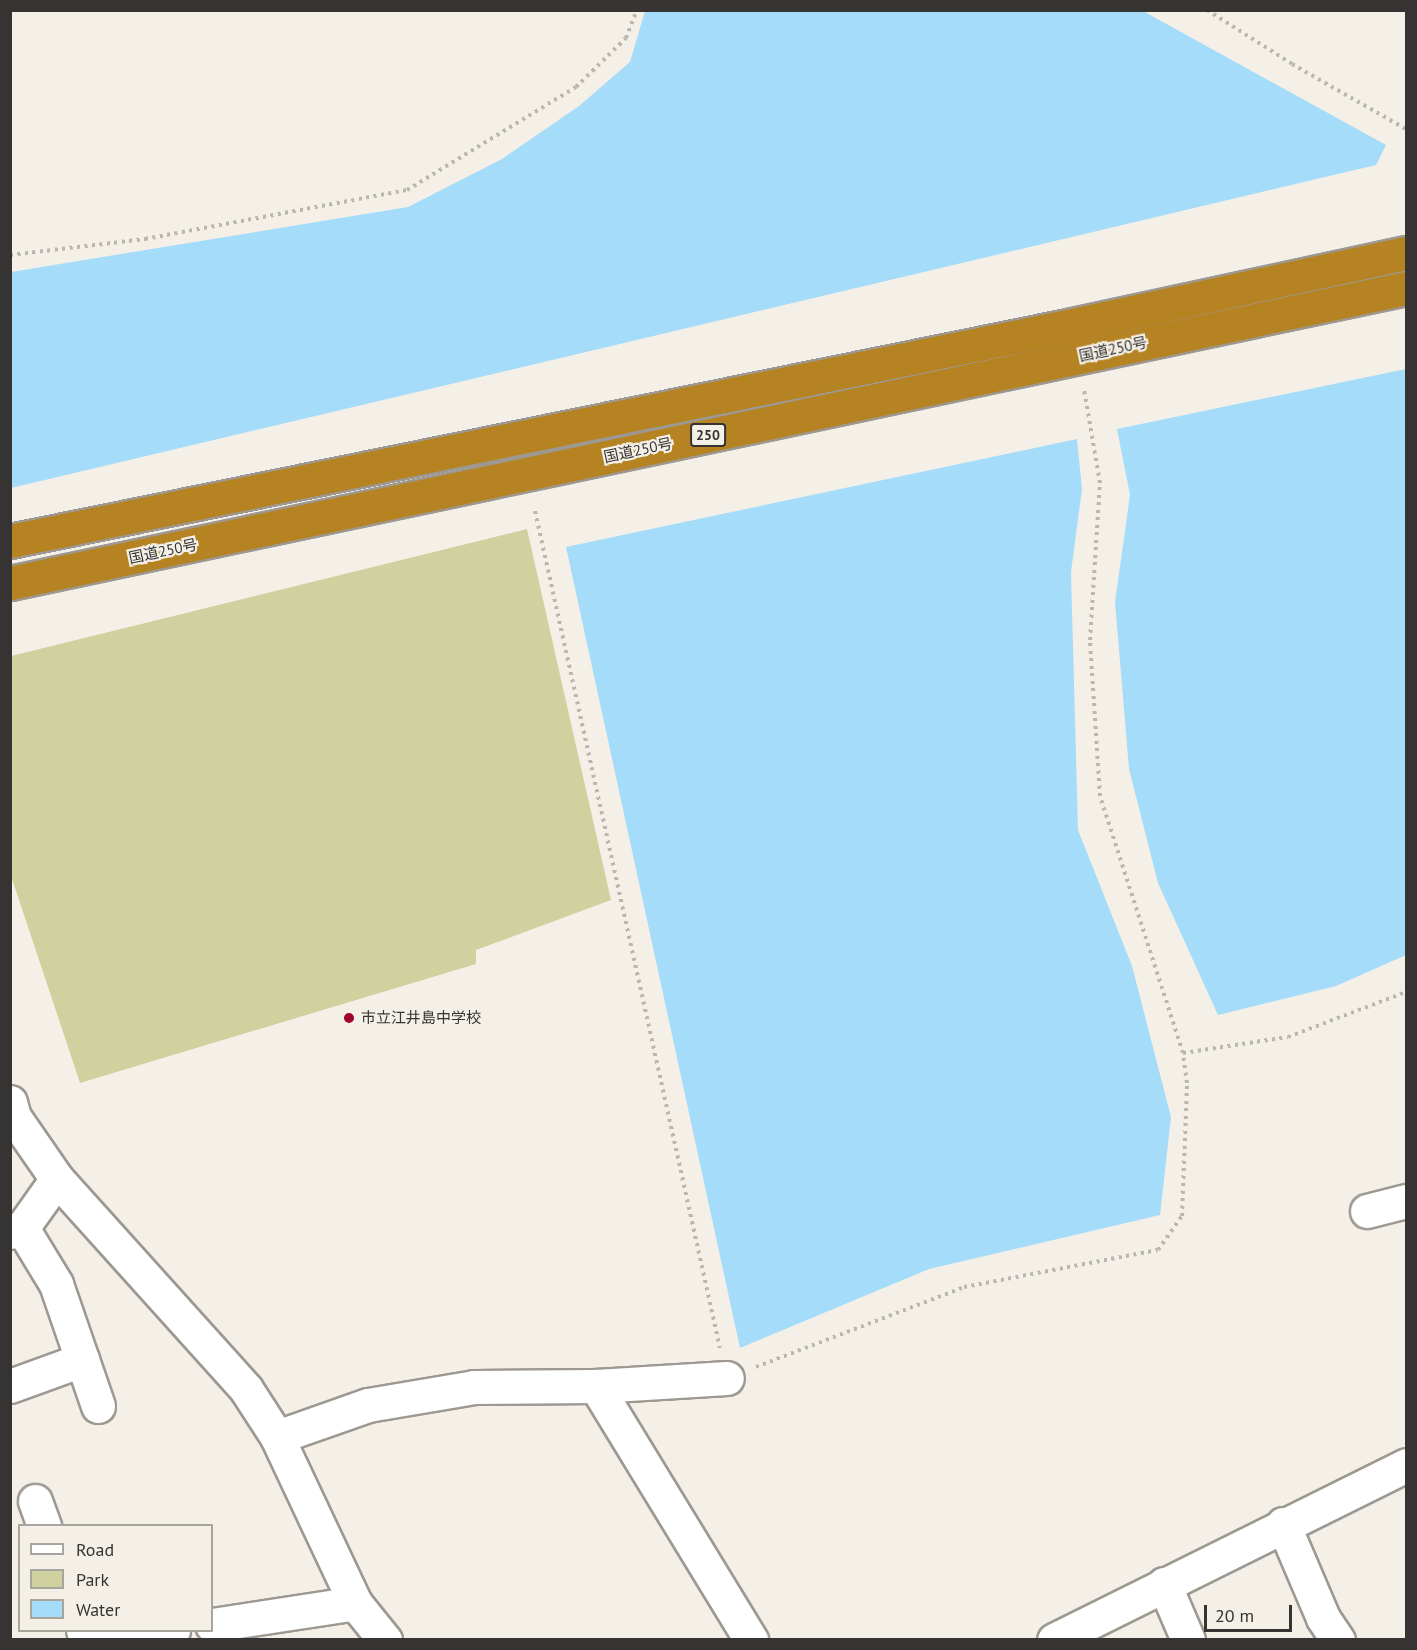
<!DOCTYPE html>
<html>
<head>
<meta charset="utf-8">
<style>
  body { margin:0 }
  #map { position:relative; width:1417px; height:1650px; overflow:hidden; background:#f4f0e8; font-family:"PT Sans","Noto Sans JP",sans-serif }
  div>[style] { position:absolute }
  .green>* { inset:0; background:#cfd29e }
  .water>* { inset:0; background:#a5dcf9 }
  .path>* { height:4px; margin-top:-2px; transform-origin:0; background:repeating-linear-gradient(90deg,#bab7b1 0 3px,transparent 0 7.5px) }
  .roads { filter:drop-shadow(2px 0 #9d9992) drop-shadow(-2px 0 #9d9992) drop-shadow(0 2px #9d9992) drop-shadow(0 -2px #9d9992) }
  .minor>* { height:33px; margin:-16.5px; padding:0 16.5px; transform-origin:16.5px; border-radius:16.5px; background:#fff }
  .highway>* { height:33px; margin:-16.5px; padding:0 16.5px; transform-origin:16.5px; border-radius:16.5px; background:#b68322 }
  .dots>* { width:16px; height:16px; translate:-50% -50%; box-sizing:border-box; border:3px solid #f4f0e8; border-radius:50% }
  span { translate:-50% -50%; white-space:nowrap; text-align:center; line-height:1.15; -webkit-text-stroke:4.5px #f4f0e8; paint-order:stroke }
  .shield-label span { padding:2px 4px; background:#f4f0e8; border:2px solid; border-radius:4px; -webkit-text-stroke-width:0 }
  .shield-label { font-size:14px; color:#363432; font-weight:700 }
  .street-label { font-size:15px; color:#363432 }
  .poi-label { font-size:15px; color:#363432 }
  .left { translate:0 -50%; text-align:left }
  .frame { position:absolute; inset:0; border:12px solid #363432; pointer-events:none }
  .legend { position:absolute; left:18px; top:1524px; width:195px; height:108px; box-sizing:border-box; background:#f4f0e8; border:2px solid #a8a59f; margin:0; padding:8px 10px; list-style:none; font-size:18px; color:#363432 }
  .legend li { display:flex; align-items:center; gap:12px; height:30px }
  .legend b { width:30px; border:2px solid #a8a59f }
  .scale { position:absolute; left:1204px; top:1605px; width:88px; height:27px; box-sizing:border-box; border:3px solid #363432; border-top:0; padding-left:8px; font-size:18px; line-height:21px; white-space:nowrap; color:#363432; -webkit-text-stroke:4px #f4f0e8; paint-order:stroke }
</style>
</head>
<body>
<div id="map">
  <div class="green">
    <div style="clip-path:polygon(527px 529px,611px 900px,476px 950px,476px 964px,80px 1083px,11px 876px,11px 656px)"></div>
  </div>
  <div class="water">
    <div style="clip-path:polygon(645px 11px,1143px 11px,1386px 145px,1376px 165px,11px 488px,11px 272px,408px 207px,502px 159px,579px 106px,630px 62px)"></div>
    <div style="clip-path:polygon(1406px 369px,1406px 955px,1336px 986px,1218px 1015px,1158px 883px,1129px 769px,1115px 602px,1130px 495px,1117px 429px)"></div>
    <div style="clip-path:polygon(1077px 439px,1082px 489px,1071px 572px,1078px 830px,1132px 966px,1171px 1117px,1160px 1215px,929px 1269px,740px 1348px,566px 547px)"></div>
  </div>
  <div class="path">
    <div style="left:1207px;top:10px;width:101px;rotate:32.4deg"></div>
    <div style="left:1292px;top:64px;width:131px;rotate:29.7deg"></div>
    <div style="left:10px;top:255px;width:136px;rotate:-6.8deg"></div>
    <div style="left:145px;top:239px;width:267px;rotate:-10.6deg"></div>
    <div style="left:407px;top:190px;width:198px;rotate:-31.4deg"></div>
    <div style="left:576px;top:87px;width:70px;rotate:-44.4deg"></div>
    <div style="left:626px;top:38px;width:30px;rotate:-69deg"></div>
    <div style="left:535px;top:511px;width:857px;rotate:77.54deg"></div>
    <div style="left:1183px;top:1053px;width:106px;rotate:-8.7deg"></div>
    <div style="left:1288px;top:1037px;width:126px;rotate:-20.9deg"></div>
    <div style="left:756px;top:1367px;width:223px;rotate:-21deg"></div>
    <div style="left:964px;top:1287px;width:197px;rotate:-10.8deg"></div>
    <div style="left:1158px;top:1250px;width:42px;rotate:-54.8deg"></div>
    <div style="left:1182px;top:1216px;width:133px;rotate:-87.8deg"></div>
    <div style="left:1187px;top:1083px;width:30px;rotate:-98deg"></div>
    <div style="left:1183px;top:1053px;width:270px;rotate:-107.9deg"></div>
    <div style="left:1100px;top:796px;width:156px;rotate:-93.7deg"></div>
    <div style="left:1090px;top:640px;width:157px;rotate:-86.4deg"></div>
    <div style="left:1100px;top:483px;width:95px;rotate:-99.7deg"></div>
  </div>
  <div class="roads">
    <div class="minor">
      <div style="left:10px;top:1102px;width:16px;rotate:75deg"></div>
      <div style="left:14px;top:1117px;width:75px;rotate:55.3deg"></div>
      <div style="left:57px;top:1179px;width:283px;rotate:48deg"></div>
      <div style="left:246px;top:1389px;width:57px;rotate:57.1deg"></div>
      <div style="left:277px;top:1437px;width:183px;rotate:64.8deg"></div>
      <div style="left:355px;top:1603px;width:48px;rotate:51deg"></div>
      <div style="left:1367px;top:1211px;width:40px;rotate:-14.4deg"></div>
      <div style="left:22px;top:1228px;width:66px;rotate:58.7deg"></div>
      <div style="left:56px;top:1284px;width:129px;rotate:71deg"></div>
      <div style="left:10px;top:1232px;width:13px;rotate:-18deg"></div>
      <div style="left:22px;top:1228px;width:60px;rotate:-54.5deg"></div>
      <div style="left:10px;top:1386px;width:77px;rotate:-19.9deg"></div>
      <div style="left:596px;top:1386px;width:298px;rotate:58.6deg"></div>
      <div style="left:277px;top:1437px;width:96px;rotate:-19.4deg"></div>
      <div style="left:368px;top:1405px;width:108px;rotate:-9.6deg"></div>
      <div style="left:474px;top:1387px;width:122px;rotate:-0.5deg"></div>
      <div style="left:596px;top:1386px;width:131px;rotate:-3.5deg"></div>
      <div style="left:35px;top:1501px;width:27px;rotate:70deg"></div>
      <div style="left:1283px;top:1524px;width:102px;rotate:66.9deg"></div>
      <div style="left:1323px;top:1618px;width:27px;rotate:56deg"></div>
      <div style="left:1164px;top:1584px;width:61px;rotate:66.8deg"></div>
      <div style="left:212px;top:1625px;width:145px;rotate:-8.7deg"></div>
      <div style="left:83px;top:1630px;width:10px;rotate:73deg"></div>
      <div style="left:115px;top:1640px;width:59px;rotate:-9.8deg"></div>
      <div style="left:1054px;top:1640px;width:393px;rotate:-26.4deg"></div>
    </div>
    <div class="highway">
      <div style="left:10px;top:541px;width:1080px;rotate:-11.49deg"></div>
      <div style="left:1068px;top:326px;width:346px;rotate:-12.2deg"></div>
      <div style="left:10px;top:583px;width:1427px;rotate:-11.93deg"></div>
    </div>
  </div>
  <div class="dots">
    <div style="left:349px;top:1018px;background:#a2032e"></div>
  </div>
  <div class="shield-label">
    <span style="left:708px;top:435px">250</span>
  </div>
  <div class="street-label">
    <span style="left:1113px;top:349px;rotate:-12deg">国道250号</span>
    <span style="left:638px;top:450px;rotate:-12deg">国道250号</span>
    <span style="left:163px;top:551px;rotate:-12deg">国道250号</span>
  </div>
  <div class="poi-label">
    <span class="left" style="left:361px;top:1018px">市立江井島中学校</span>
  </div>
  <div class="frame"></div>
  <ul class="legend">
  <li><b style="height:8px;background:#fff"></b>Road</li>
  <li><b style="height:16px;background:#cfd29e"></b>Park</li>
  <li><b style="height:16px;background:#a5dcf9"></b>Water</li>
  </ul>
  <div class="scale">20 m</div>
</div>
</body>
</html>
